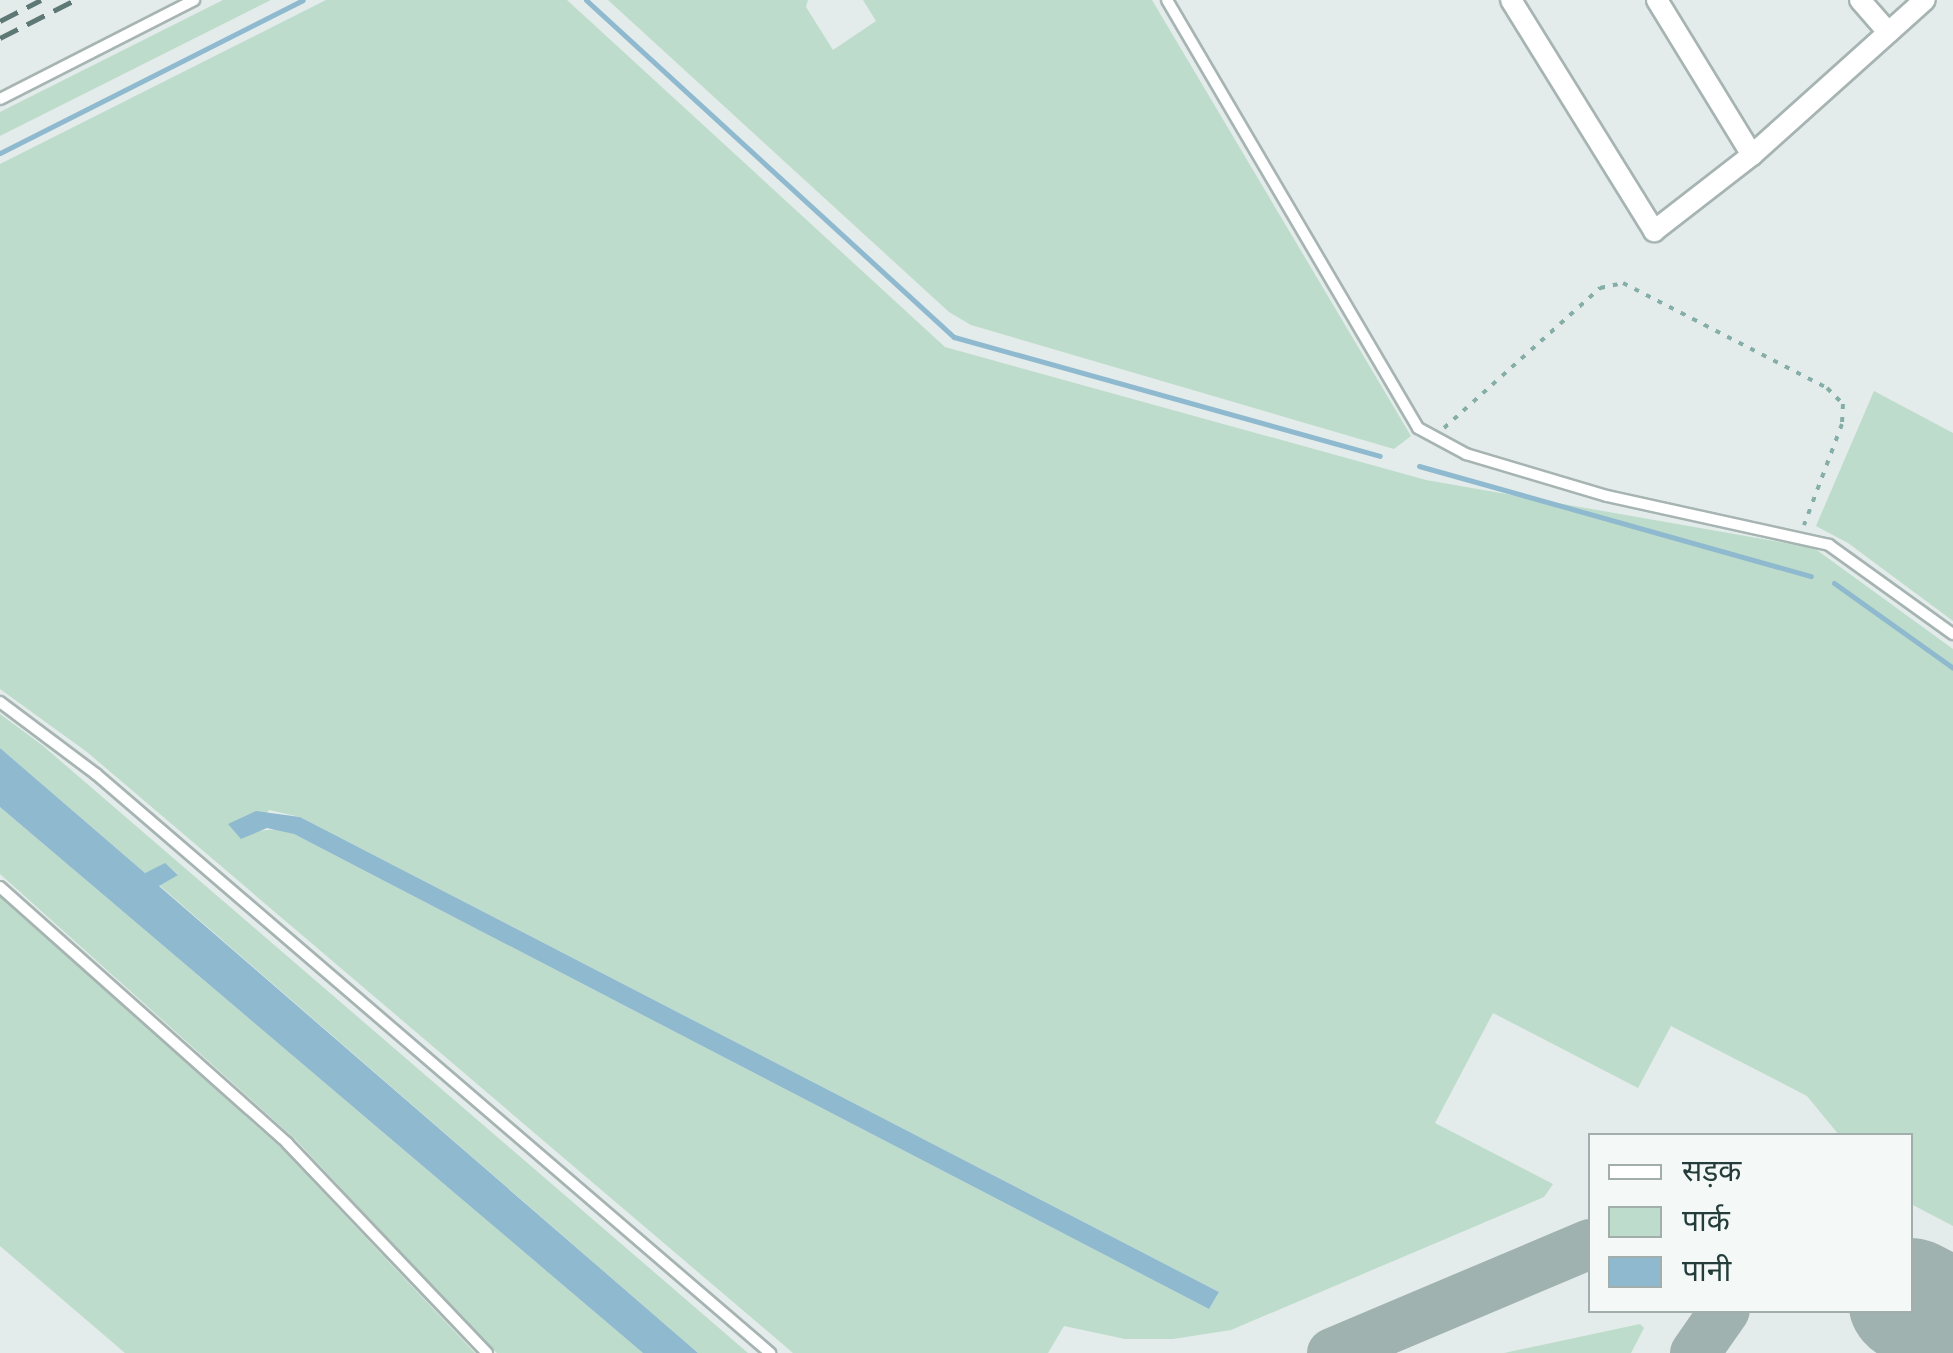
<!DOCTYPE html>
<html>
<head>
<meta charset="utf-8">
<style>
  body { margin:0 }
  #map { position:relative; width:1953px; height:1353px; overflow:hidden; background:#e3ecea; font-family:"Space Grotesk","Noto Sans Devanagari",sans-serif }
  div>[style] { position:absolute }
  .green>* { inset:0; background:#bddccb }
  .water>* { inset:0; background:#8eb9cf }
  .stream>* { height:5px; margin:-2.5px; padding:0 2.5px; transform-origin:2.5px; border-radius:2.5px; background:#8eb9cf }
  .taxiway>* { height:50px; margin:-25px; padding:0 25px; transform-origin:25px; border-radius:25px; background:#a0b2b0 }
  .runway>* { height:125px; margin:-62.5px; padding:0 62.5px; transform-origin:62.5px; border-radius:62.5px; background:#a0b2b0 }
  .path>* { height:4px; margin-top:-2px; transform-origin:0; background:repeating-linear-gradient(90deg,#85aea9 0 5px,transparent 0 13px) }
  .roads { filter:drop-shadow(2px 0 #a6b4b2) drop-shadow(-2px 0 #a6b4b2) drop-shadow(0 2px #a6b4b2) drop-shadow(0 -2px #a6b4b2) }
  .service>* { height:10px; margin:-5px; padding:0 5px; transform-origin:5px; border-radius:5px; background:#fff }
  .minor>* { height:20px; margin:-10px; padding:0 10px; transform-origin:10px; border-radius:10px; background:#fff }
  .rail>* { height:5px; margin-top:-2.5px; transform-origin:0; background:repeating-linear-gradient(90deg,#5e7876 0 20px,transparent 0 30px) }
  span { translate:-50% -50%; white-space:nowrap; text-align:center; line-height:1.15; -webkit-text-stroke:10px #f4f9f7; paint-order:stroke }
  .legend { position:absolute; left:1588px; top:1133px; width:325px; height:180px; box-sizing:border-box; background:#f4f9f7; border:2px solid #a1aeac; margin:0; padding:12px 18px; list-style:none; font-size:30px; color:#243d3b }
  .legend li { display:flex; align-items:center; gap:20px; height:50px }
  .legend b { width:50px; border:2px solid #a1aeac }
</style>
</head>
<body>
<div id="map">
  <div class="green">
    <div style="clip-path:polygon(223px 0,271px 0,0 136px,0 112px)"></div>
    <div style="clip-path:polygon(evenodd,326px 0,567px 0,945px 347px,1426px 480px,1814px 548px,1953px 649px,1953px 1226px,1911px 1204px,1910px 1136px,1839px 1135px,1807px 1096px,1671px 1026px,1638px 1088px,1493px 1013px,1435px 1123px,1553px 1184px,1544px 1197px,1231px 1330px,1173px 1339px,1125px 1339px,1064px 1326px,1048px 1353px,793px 1353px,87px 752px,0 689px,0 164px,326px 0,269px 810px,300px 817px,1219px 1292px,1209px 1309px,294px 834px,279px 829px,255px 831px,269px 810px)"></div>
    <div style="clip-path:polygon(608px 0,808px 0,806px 7px,833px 50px,876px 21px,863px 0,1152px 0,1411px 436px,1394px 449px,971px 325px,949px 312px)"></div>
    <div style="clip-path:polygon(1874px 391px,1953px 433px,1953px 621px,1848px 543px,1816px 526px)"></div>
    <div style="clip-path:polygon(0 714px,42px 745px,748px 1353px,698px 1353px,159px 885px,178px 874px,165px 864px,145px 873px,0 748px)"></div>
    <div style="clip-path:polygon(0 807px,643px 1353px,497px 1353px,484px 1342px,296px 1140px,0 874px)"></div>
    <div style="clip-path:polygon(0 896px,281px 1148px,475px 1353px,125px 1353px,0 1246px)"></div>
    <div style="clip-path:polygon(1640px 1324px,1644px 1328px,1631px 1353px,1504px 1353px)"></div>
  </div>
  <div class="water">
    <div style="clip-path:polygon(0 748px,145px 873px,165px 863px,178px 875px,159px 886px,698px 1353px,643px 1353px,0 807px)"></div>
    <div style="clip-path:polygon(256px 811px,300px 817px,1219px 1292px,1209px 1309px,294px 834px,267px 828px,241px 839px,228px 824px)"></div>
  </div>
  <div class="stream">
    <div style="left:586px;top:0;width:499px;rotate:42.5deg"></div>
    <div style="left:954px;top:337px;width:442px;rotate:15.6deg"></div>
    <div style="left:0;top:153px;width:339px;rotate:-26.8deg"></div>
    <div style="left:1419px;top:466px;width:407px;rotate:15.7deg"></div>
    <div style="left:1834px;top:583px;width:146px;rotate:35.5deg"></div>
  </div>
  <div class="taxiway">
    <div style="left:1910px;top:1305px;width:22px;rotate:51deg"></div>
    <div style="left:1924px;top:1322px;width:32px;rotate:74deg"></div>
    <div style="left:1332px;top:1353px;width:280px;rotate:-22.9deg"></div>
    <div style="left:1695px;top:1353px;width:52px;rotate:-55.1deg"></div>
  </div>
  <div class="runway">
    <div style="left:1910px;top:1300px;width:48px;rotate:27.1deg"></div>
  </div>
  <div class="path">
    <div style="left:1444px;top:428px;width:210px;rotate:-41.9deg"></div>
    <div style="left:1600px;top:288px;width:24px;rotate:-12deg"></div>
    <div style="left:1623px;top:283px;width:229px;rotate:27.2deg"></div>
    <div style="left:1827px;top:388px;width:23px;rotate:45deg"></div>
    <div style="left:1843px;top:404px;width:20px;rotate:93deg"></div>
    <div style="left:1842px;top:424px;width:108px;rotate:110.6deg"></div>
  </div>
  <div class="roads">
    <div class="service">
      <div style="left:1167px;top:0;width:496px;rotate:59.6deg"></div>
      <div style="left:1418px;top:428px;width:55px;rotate:28.4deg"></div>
      <div style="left:1466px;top:454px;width:147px;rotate:16.6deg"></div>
      <div style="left:1607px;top:496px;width:227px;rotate:12.4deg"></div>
      <div style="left:1829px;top:545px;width:153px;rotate:35.7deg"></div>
      <div style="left:0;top:99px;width:218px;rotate:-27deg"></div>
      <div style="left:0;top:702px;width:120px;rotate:36.9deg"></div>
      <div style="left:96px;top:774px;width:889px;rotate:40.66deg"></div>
      <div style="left:0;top:887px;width:385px;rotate:41.7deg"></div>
      <div style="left:287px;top:1143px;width:290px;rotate:46.4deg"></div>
    </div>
    <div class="minor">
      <div style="left:1511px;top:0;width:272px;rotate:58.2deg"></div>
      <div style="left:1654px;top:231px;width:124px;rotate:-37.8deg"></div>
      <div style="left:1752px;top:155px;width:232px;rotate:-41.9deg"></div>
      <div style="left:1657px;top:0;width:182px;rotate:58.5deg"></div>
      <div style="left:1860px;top:0;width:43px;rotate:48.8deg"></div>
    </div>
  </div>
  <div class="rail">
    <div style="left:0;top:21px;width:46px;rotate:-27.1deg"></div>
    <div style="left:0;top:38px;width:84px;rotate:-26.9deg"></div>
  </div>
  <ul class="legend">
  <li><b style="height:12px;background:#fff"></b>सड़क</li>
  <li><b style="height:28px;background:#bddccb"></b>पार्क</li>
  <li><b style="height:28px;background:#8eb9cf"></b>पानी</li>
  </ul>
</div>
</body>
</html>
